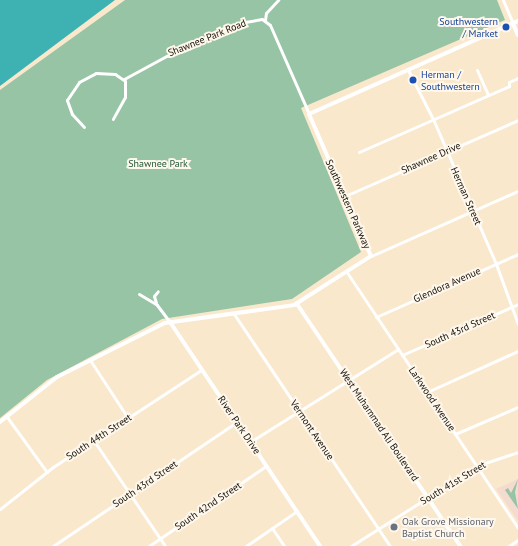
<!DOCTYPE html>
<html>
<head>
<meta charset="utf-8">
<style>
  body { margin:0 }
  #map { position:relative; width:518px; height:546px; overflow:hidden; background:#fae8cc; font-family:"PT Sans",sans-serif }
  div>[style] { position:absolute }
  .education>* { inset:0; background:#f3dbd0 }
  .green>* { inset:0; background:#98c4a6 }
  .water>* { inset:0; background:#3eb2b3 }
  .minor>* { height:3px; margin:-1.5px; padding:0 1.5px; transform-origin:1.5px; border-radius:1.5px; background:#fff }
  .tertiary>* { height:4px; margin:-2px; padding:0 2px; transform-origin:2px; border-radius:2px; background:#fff }
  .dots>* { width:11px; height:11px; translate:-50% -50%; box-sizing:border-box; border:2px solid #fef7ec; border-radius:50% }
  span { translate:-50% -50%; white-space:nowrap; text-align:center; line-height:1.15; -webkit-text-stroke:4px #fef7ec; paint-order:stroke }
  .transit-label { font-size:10px; color:#164399 }
  .right { translate:-100% -50%; text-align:right }
  .left { translate:0 -50%; text-align:left }
  .street-label { font-size:10px; color:#171107 }
  .park-label { font-size:10px; color:#1f5536 }
  .worship-label { font-size:10px; color:#5b616d }
</style>
</head>
<body>
<div id="map">
  <div class="education">
    <div style="clip-path:polygon(518px 479px,518px 521px,496px 489px)"></div>
  </div>
  <div class="green">
    <div style="clip-path:polygon(125px 0,497px 0,505px 20px,301px 108px,361px 252px,292px 299px,162px 319px,47px 380px,0 418px,0 90px)"></div>
    <div style="clip-path:polygon(518px 479px,515px 492px,518px 509px,505px 490px,508px 488px,511px 493px)"></div>
  </div>
  <div class="water">
    <div style="clip-path:polygon(0 0,115px 0,0 86px)"></div>
  </div>
  <div class="minor">
    <div style="left:503px;top:0;width:26px;rotate:67deg"></div>
    <div style="left:265px;top:20px;width:7px;rotate:-82deg"></div>
    <div style="left:266px;top:13px;width:18px;rotate:-47deg"></div>
    <div style="left:408px;top:70px;width:55px;rotate:63deg"></div>
    <div style="left:433px;top:119px;width:158px;rotate:66.5deg"></div>
    <div style="left:496px;top:264px;width:64px;rotate:69.9deg"></div>
    <div style="left:477px;top:70px;width:27px;rotate:66deg"></div>
    <div style="left:124px;top:79px;width:65px;rotate:-28.5deg"></div>
    <div style="left:181px;top:48px;width:69px;rotate:-22.1deg"></div>
    <div style="left:245px;top:22px;width:17px;rotate:-10deg"></div>
    <div style="left:262px;top:19px;width:10px;rotate:37deg"></div>
    <div style="left:270px;top:25px;width:97px;rotate:66.3deg"></div>
    <div style="left:84px;top:127px;width:18px;rotate:-133deg"></div>
    <div style="left:72px;top:114px;width:15px;rotate:-110deg"></div>
    <div style="left:67px;top:100px;width:22px;rotate:-56deg"></div>
    <div style="left:79px;top:82px;width:19px;rotate:-28deg"></div>
    <div style="left:96px;top:73px;width:19px;rotate:3deg"></div>
    <div style="left:115px;top:74px;width:12px;rotate:35deg"></div>
    <div style="left:125px;top:81px;width:16px;rotate:90deg"></div>
    <div style="left:125px;top:97px;width:25px;rotate:119deg"></div>
    <div style="left:359px;top:152px;width:164px;rotate:-23.7deg"></div>
    <div style="left:509px;top:86px;width:4px;rotate:-90deg"></div>
    <div style="left:509px;top:82px;width:10px;rotate:-24deg"></div>
    <div style="left:345px;top:196px;width:189px;rotate:-23.7deg"></div>
    <div style="left:371px;top:256px;width:161px;rotate:-23.9deg"></div>
    <div style="left:346px;top:271px;width:309px;rotate:56.2deg"></div>
    <div style="left:139px;top:294px;width:21px;rotate:31deg"></div>
    <div style="left:157px;top:305px;width:21px;rotate:53deg"></div>
    <div style="left:156px;top:303px;width:7px;rotate:-106deg"></div>
    <div style="left:154px;top:296px;width:6px;rotate:-51deg"></div>
    <div style="left:234px;top:314px;width:280px;rotate:56.1deg"></div>
    <div style="left:376px;top:317px;width:155px;rotate:-23.9deg"></div>
    <div style="left:402px;top:355px;width:127px;rotate:-23.7deg"></div>
    <div style="left:90px;top:360px;width:69px;rotate:56.8deg"></div>
    <div style="left:427px;top:392px;width:100px;rotate:-24.3deg"></div>
    <div style="left:7px;top:417px;width:68px;rotate:54deg"></div>
    <div style="left:455px;top:434px;width:69px;rotate:-23.2deg"></div>
    <div style="left:94px;top:441px;width:127px;rotate:55.9deg"></div>
    <div style="left:250px;top:442px;width:175px;rotate:-32.1deg"></div>
    <div style="left:0;top:509px;width:68px;rotate:-38.4deg"></div>
    <div style="left:53px;top:467px;width:177px;rotate:-33.2deg"></div>
    <div style="left:272px;top:528px;width:22px;rotate:56deg"></div>
    <div style="left:53px;top:546px;width:222px;rotate:-34deg"></div>
    <div style="left:149px;top:546px;width:142px;rotate:-34.4deg"></div>
    <div style="left:246px;top:546px;width:62px;rotate:-34.5deg"></div>
    <div style="left:351px;top:546px;width:151px;rotate:-32.3deg"></div>
    <div style="left:479px;top:465px;width:41px;rotate:-18.4deg"></div>
    <div style="left:509px;top:546px;width:11px;rotate:-34deg"></div>
  </div>
  <div class="tertiary">
    <div style="left:513px;top:24px;width:12px;rotate:66deg"></div>
    <div style="left:297px;top:304px;width:292px;rotate:56deg"></div>
    <div style="left:170px;top:322px;width:270px;rotate:56.2deg"></div>
    <div style="left:0;top:422px;width:73px;rotate:-38.3deg"></div>
    <div style="left:57px;top:377px;width:121px;rotate:-26.6deg"></div>
    <div style="left:165px;top:323px;width:130px;rotate:-7.9deg"></div>
    <div style="left:294px;top:305px;width:91px;rotate:-32.5deg"></div>
    <div style="left:371px;top:256px;width:155px;rotate:-113.6deg"></div>
    <div style="left:309px;top:114px;width:229px;rotate:-24deg"></div>
  </div>
  <div class="dots">
    <div style="left:506px;top:27px;background:#1a4fb4"></div>
    <div style="left:413px;top:80px;background:#1a4fb4"></div>
    <div style="left:394px;top:527px;background:#6b7280"></div>
  </div>
  <div class="transit-label">
    <span class="right" style="left:498px;top:27px">Southwestern<br>/ Market</span>
    <span class="left" style="left:421px;top:80px">Herman /<br>Southwestern</span>
  </div>
  <div class="street-label">
    <span style="left:207px;top:38px;rotate:-22deg">Shawnee Park Road</span>
    <span style="left:431px;top:158px;rotate:-24deg">Shawnee Drive</span>
    <span style="left:466px;top:196px;rotate:66deg">Herman Street</span>
    <span style="left:348px;top:204px;rotate:66deg">Southwestern Parkway</span>
    <span style="left:447px;top:285px;rotate:-24deg">Glendora Avenue</span>
    <span style="left:460px;top:330px;rotate:-24deg">South 43rd Street</span>
    <span style="left:432px;top:399px;rotate:56deg">Larkwood Avenue</span>
    <span style="left:239px;top:425px;rotate:56deg">River Park Drive</span>
    <span style="left:379px;top:425px;rotate:56deg">West Muhammad Ali Boulevard</span>
    <span style="left:312px;top:430px;rotate:56deg">Vermont Avenue</span>
    <span style="left:99px;top:437px;rotate:-33deg">South 44th Street</span>
    <span style="left:453px;top:483px;rotate:-31deg">South 41st Street</span>
    <span style="left:145px;top:484px;rotate:-34deg">South 43rd Street</span>
    <span style="left:208px;top:506px;rotate:-34deg">South 42nd Street</span>
  </div>
  <div class="park-label">
    <span style="left:158px;top:164px">Shawnee Park</span>
  </div>
  <div class="worship-label">
    <span class="left" style="left:402px;top:527px">Oak Grove Missionary<br>Baptist Church</span>
  </div>
</div>
</body>
</html>
